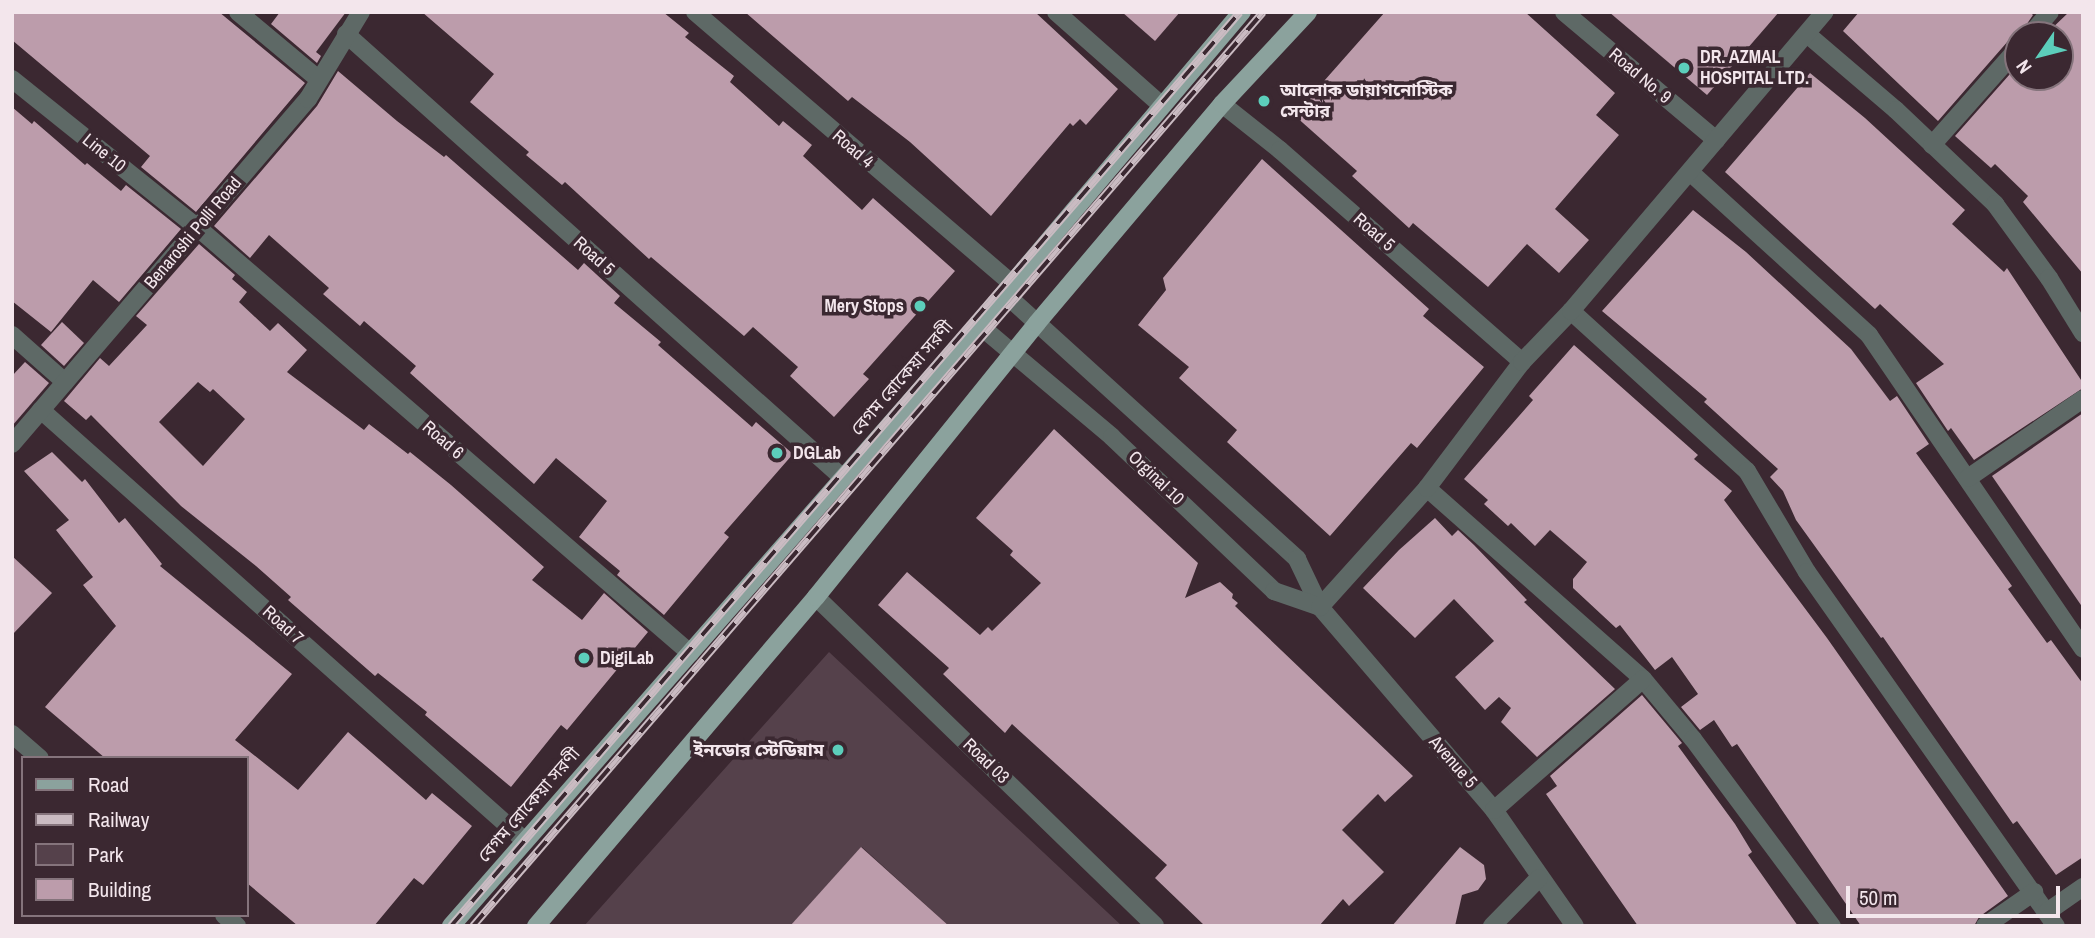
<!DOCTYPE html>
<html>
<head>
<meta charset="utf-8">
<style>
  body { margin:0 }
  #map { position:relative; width:2095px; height:938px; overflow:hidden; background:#3b2831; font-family:"Archivo Narrow","Noto Sans Bengali",sans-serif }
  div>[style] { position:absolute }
  .green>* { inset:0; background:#55414b }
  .building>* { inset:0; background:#bc9cab }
  .minor>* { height:18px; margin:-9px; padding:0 9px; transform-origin:9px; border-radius:9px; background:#5e6966 }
  .major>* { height:18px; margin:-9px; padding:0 9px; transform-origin:9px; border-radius:9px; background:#8ba29d }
  .rail>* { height:8px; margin-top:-4px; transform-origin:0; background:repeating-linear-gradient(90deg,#3b2831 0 16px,#cabbc2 0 32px); box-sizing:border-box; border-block:2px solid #cabbc2 }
  .dots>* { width:19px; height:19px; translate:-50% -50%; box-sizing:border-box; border:4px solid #3b2831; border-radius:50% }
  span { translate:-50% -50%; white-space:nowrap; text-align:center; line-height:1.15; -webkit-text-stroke:7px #3b2831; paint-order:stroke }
  .poi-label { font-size:18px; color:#f3e6ec; font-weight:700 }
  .left { translate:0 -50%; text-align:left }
  .right { translate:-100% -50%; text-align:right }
  .street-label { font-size:18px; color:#f3e6ec }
  .frame { position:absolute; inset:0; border:14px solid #f3e6ec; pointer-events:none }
  .legend { position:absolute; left:21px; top:756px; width:228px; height:161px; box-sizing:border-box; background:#3b2831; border:2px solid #85747c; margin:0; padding:9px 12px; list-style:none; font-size:21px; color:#f3e6ec }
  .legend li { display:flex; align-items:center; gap:14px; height:35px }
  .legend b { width:35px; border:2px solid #85747c }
  .north { position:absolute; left:2004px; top:21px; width:70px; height:70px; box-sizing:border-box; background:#3b2831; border:2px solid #85747c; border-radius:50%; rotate:235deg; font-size:19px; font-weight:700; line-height:28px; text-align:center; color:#f3e6ec }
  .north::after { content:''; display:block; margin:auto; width:24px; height:32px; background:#5ccebb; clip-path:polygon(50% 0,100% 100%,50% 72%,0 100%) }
  .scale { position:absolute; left:1846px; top:886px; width:214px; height:32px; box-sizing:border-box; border:4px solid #f3e6ec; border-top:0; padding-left:9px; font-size:21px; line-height:24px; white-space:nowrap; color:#f3e6ec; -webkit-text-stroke:5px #3b2831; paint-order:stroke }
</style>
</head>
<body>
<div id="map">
  <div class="green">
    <div style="clip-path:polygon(829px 652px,1122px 926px,949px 926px,862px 847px,790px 926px,584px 926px)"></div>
  </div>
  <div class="building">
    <div style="clip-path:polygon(12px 12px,219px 12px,305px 83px,196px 212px,141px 167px,150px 156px,12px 40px)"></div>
    <div style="clip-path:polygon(280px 12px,346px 12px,316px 52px,321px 56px,317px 63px,271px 24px)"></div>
    <div style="clip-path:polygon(422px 12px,663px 12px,689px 33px,685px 37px,734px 76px,730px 82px,779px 126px,783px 121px,812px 145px,803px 156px,862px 210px,873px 198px,955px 271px,863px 374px,869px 379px,834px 417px,790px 376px,798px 367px,753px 327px,744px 336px,651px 257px,649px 259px,565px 182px,562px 185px,526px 155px,529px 152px,470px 102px,494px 74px)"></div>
    <div style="clip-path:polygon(745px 12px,1035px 12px,1118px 89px,1086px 125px,1080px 119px,1073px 126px,1070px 123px,991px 216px,910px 142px,852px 97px,848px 101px)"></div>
    <div style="clip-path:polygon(1122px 12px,1180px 12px,1155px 41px)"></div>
    <div style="clip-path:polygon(1385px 12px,1525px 12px,1615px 93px,1596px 115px,1619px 135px,1555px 209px,1589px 240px,1559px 273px,1527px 244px,1488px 287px,1413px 223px,1409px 228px,1352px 176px,1357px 171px,1294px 115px)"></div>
    <div style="clip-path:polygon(1609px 12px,1779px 12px,1707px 95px)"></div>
    <div style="clip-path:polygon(1859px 12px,2030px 12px,2033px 15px,2018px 37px,2009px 40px,1938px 121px,1843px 31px)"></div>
    <div style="clip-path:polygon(2069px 12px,2083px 12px,2083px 274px,2023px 202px,2028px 196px,1995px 164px,1991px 168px,1955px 136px,2018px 65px,2018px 77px,2060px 77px,2060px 35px,2045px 35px)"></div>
    <div style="clip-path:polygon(338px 71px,397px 121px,444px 157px,446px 155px,578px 270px,584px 263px,620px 296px,614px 303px,661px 342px,658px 345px,752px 427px,756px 422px,793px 454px,724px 533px,729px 537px,664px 615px,617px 575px,620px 571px,579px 537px,607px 501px,556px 458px,534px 484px,410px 373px,416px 366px,364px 321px,360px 326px,323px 294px,329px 288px,269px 235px,250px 258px,214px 226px,317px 106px)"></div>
    <div style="clip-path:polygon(1810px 73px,1865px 118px,1965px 210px,1952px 224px,2004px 272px,2007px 268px,2083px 383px,2083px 388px,1974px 460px,1951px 428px,1948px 431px,1916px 383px,1944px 364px,1880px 304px,1875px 309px,1725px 172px)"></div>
    <div style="clip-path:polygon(12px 107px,32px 124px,34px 121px,85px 165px,87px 163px,121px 191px,126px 185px,181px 229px,119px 302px,93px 280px,51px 332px,12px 301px)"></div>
    <div style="clip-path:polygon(1262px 159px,1429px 309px,1423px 316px,1484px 367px,1417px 448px,1411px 443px,1330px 536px,1227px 442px,1237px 430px,1179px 378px,1189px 367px,1138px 325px,1166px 290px,1163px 278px)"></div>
    <div style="clip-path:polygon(1693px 210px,1746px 252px,1851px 349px,1890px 401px,1897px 396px,1929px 444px,1916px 453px,2012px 586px,2008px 589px,2047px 643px,2051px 640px,2083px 684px,2083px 857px,2056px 875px,2017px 821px,2013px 824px,1883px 637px,1881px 638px,1796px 520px,1783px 491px,1770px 477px,1778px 469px,1704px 402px,1707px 399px,1602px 311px)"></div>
    <div style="clip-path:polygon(evenodd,199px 244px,235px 275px,232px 279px,247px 292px,239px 302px,270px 331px,278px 323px,307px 350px,287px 372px,364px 430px,369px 424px,408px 454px,410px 452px,451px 485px,544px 567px,532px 580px,582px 620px,604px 593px,648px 632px,567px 730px,561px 725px,511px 787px,425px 715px,427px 712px,378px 673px,375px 676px,288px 600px,291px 597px,256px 566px,181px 506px,91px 415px,86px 420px,64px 401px,100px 358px,109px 366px,147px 325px,136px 316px,199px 244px,198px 382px,210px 392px,213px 389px,245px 419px,203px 466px,159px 422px,198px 382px)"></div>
    <div style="clip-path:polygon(62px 322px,84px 343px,64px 366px,41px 345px)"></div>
    <div style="clip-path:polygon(1574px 345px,1698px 455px,1694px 459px,1732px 491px,1724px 500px,1827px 638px,2008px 896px,1979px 917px,1974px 926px,1861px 926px,1737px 744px,1732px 747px,1714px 720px,1700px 730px,1681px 707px,1698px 694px,1672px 657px,1655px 670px,1620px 625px,1616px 628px,1573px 588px,1573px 579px,1587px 562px,1550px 530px,1535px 546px,1511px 523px,1508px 526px,1484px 504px,1488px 500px,1464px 479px,1533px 400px,1529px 396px)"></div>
    <div style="clip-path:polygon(25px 362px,49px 383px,12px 426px,12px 376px)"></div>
    <div style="clip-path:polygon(2083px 413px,2083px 608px,1992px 476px)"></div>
    <div style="clip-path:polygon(1054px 429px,1198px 563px,1185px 598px,1220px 582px,1233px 594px,1232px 598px,1238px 603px,1235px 606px,1413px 776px,1385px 802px,1378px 794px,1342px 830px,1384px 872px,1349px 906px,1343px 899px,1319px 926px,1205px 926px,1155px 878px,1167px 865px,1012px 724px,1005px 733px,943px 674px,949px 668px,878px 605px,907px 572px,980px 635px,988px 627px,992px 631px,1041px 583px,1010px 555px,1013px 551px,976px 518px)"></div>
    <div style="clip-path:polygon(52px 452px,82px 482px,85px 479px,119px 523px,125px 518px,162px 564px,160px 566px,292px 674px,235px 740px,298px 790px,348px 732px,426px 800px,432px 793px,472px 826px,423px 885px,414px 878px,374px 926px,298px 926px,247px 883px,247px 758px,105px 758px,45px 707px,116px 626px,83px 585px,93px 577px,56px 530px,69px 520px,24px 471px)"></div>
    <div style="clip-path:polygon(1435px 518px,1452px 536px,1458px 530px,1474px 545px,1527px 600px,1524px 602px,1615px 689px,1537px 757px,1501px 722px,1511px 708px,1499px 697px,1485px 710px,1455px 677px,1494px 641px,1454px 599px,1415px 638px,1363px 588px,1399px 550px)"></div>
    <div style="clip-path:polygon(12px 556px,52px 593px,12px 635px)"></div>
    <div style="clip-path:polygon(1642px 695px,1682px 743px,1678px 746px,1735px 824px,1752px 852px,1748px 855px,1798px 926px,1638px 926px,1546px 794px,1557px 786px,1550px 776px)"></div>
    <div style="clip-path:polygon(861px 847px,949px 926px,790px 926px)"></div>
    <div style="clip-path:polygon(1460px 847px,1484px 865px,1486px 879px,1478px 890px,1462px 895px,1455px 926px,1392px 926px)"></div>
  </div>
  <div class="minor">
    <div style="left:238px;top:12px;width:104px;rotate:39.9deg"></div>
    <div style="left:695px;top:12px;width:418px;rotate:40.6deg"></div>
    <div style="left:1056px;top:12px;width:140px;rotate:41.5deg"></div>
    <div style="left:1564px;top:12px;width:199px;rotate:40.1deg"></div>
    <div style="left:346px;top:34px;width:666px;rotate:41.78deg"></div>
    <div style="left:1807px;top:34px;width:117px;rotate:40.5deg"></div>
    <div style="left:1896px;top:110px;width:137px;rotate:43.5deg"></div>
    <div style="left:1995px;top:204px;width:92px;rotate:53.9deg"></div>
    <div style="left:2049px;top:278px;width:65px;rotate:58.3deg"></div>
    <div style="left:2030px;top:35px;width:30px;rotate:-49deg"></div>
    <div style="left:12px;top:79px;width:237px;rotate:38.7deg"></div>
    <div style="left:197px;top:227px;width:652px;rotate:40.83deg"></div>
    <div style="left:1222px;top:104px;width:74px;rotate:38.4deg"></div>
    <div style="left:1280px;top:150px;width:322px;rotate:41.2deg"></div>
    <div style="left:1932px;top:145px;width:130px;rotate:-48.4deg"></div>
    <div style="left:1690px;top:172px;width:242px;rotate:42.3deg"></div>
    <div style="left:1869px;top:335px;width:380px;rotate:55.7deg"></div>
    <div style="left:1004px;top:293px;width:396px;rotate:42.2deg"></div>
    <div style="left:1297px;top:559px;width:53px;rotate:64.4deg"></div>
    <div style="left:1320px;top:607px;width:267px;rotate:49.4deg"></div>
    <div style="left:1494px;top:810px;width:141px;rotate:55.1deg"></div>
    <div style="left:1571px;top:311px;width:238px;rotate:42.3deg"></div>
    <div style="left:1747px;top:471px;width:117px;rotate:59.3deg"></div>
    <div style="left:1807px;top:572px;width:433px;rotate:54.9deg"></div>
    <div style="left:978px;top:324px;width:175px;rotate:40.1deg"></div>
    <div style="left:1112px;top:437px;width:224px;rotate:43.5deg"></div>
    <div style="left:1274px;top:591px;width:49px;rotate:19.2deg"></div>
    <div style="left:12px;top:335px;width:71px;rotate:41.6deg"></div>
    <div style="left:41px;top:410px;width:648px;rotate:41.68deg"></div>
    <div style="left:12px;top:444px;width:455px;rotate:-49.4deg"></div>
    <div style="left:308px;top:99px;width:102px;rotate:-58.7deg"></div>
    <div style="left:1968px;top:478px;width:140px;rotate:-34.5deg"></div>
    <div style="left:1427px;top:488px;width:288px;rotate:41.5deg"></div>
    <div style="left:1643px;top:679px;width:78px;rotate:50.2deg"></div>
    <div style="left:1693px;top:739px;width:233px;rotate:53.4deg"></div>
    <div style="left:816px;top:597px;width:472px;rotate:44.1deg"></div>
    <div style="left:1320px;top:607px;width:160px;rotate:-48deg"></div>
    <div style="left:1427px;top:488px;width:158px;rotate:-53deg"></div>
    <div style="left:1522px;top:362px;width:71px;rotate:-46.1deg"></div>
    <div style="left:1571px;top:311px;width:392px;rotate:-49.7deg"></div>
    <div style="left:12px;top:734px;width:37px;rotate:41deg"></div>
    <div style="left:1494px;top:810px;width:198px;rotate:-41.3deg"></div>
    <div style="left:2047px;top:912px;width:44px;rotate:-34.8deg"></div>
    <div style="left:224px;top:915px;width:17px;rotate:40deg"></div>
    <div style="left:1492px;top:926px;width:67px;rotate:-45.6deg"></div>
    <div style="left:1985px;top:926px;width:60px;rotate:-34.8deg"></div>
  </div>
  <div class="major">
    <div style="left:451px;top:926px;width:800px;rotate:-48.8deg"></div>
    <div style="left:978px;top:324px;width:409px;rotate:-49.8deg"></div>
    <div style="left:536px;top:926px;width:432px;rotate:-49.6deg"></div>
    <div style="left:816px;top:597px;width:352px;rotate:-51.1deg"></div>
    <div style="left:1037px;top:323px;width:287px;rotate:-49.8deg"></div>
    <div style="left:1222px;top:104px;width:126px;rotate:-46.9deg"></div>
  </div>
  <div class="rail">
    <div style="left:451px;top:926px;width:1207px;rotate:-49.2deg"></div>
    <div style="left:473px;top:926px;width:1208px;rotate:-49.16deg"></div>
  </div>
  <div class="dots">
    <div style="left:1684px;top:68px;background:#5ccebb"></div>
    <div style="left:1264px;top:101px;background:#5ccebb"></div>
    <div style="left:920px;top:306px;background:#5ccebb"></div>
    <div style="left:777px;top:453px;background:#5ccebb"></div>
    <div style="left:584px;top:658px;background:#5ccebb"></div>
    <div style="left:838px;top:750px;background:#5ccebb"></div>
  </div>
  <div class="poi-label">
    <span class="left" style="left:1700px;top:68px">DR. AZMAL<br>HOSPITAL LTD.</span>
    <span class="left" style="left:1280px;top:101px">আলোক ডায়াগনোস্টিক<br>সেন্টার</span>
    <span class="right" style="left:904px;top:306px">Mery Stops</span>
    <span class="left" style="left:793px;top:453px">DGLab</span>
    <span class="left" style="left:600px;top:658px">DigiLab</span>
    <span class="right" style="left:824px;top:750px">ইনডোর স্টেডিয়াম</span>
  </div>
  <div class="street-label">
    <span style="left:1640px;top:76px;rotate:40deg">Road No. 9</span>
    <span style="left:853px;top:149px;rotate:41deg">Road 4</span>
    <span style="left:104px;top:153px;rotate:39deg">Line 10</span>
    <span style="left:1374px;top:232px;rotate:41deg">Road 5</span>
    <span style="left:193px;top:233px;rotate:-50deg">Benaroshi Polli Road</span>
    <span style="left:594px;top:256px;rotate:42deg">Road 5</span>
    <span style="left:902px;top:378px;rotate:-49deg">বেগম রোকেয়া সরণী</span>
    <span style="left:443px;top:440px;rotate:41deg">Road 6</span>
    <span style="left:1156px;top:478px;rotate:44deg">Orginal 10</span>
    <span style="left:283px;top:625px;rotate:42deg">Road 7</span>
    <span style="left:986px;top:761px;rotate:44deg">Road 03</span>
    <span style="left:1453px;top:762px;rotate:49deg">Avenue 5</span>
    <span style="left:529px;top:805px;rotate:-49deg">বেগম রোকেয়া সরণী</span>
  </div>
  <div class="frame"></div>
  <ul class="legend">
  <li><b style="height:9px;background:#8ba29d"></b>Road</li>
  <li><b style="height:9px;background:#cabbc2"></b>Railway</li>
  <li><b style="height:19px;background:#55414b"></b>Park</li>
  <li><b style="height:19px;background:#bc9cab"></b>Building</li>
  </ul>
  <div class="north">N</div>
  <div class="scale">50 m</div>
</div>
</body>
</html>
